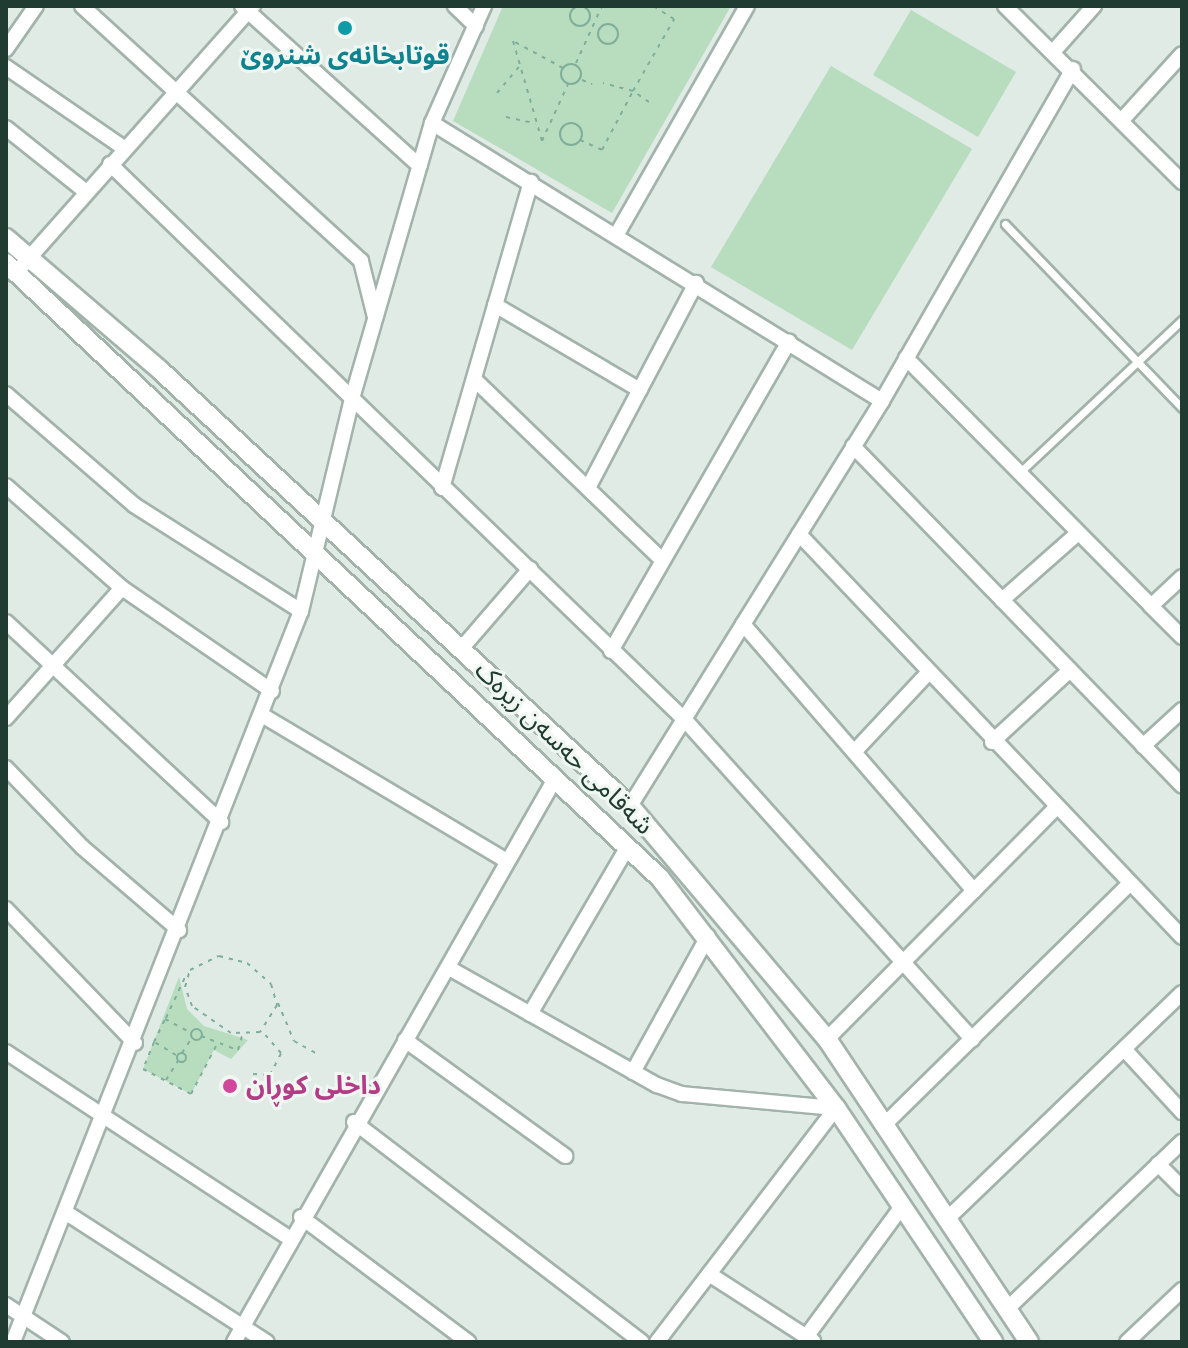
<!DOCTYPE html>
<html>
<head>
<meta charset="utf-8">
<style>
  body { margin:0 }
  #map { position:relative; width:1188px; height:1348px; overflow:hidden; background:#dfebe4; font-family:"Space Grotesk","Noto Sans Arabic",sans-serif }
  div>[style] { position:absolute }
  .green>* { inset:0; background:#b8dcbe }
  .path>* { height:2px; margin-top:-1px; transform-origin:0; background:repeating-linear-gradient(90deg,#7faf9c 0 4px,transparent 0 10px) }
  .path>.ring { margin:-1px; padding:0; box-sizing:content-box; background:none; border:2px solid #7faf9c; border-radius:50% }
  .roads { filter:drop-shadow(2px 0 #a2b3ab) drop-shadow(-2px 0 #a2b3ab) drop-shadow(0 2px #a2b3ab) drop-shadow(0 -2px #a2b3ab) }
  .lane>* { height:7px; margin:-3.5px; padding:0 3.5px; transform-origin:3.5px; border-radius:3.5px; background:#fff }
  .street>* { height:14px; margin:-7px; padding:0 7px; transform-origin:7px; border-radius:7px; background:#fff }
  .secondary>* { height:18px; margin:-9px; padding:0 9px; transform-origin:9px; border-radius:9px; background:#fff }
  .dots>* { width:22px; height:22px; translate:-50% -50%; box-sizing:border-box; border:4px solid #f0f7f3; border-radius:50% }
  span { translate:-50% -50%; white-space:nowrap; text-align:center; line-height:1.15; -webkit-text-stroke:6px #f0f7f3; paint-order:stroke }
  .culture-label { font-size:26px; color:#0d838f; font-weight:700 }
  .street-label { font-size:26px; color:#203b31 }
  .hotel-label { font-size:26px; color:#b23c85; font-weight:700 }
  .left { translate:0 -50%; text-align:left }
  .frame { position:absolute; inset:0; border:8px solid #203b31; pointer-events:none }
</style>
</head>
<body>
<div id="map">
  <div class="green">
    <div style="clip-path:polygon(503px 6px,731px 6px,612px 213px,453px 121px)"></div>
    <div style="clip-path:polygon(911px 10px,1016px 72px,978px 137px,873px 75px)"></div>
    <div style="clip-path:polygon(831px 66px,972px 149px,852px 350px,711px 267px)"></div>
    <div style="clip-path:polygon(179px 977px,187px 1009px,204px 1026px,248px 1040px,231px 1059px,214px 1050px,191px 1094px,143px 1069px)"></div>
  </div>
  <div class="path">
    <div class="ring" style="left:570px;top:6px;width:18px;height:18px"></div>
    <div class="ring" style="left:598px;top:24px;width:18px;height:18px"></div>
    <div style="left:576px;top:63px;width:63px;rotate:-65.5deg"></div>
    <div class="ring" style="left:561px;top:64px;width:18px;height:18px"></div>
    <div style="left:563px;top:68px;width:57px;rotate:-151.6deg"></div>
    <div style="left:513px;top:41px;width:104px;rotate:73.8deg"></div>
    <div style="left:542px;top:141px;width:63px;rotate:-65.5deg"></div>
    <div style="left:582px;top:80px;width:11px;rotate:22deg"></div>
    <div style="left:497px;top:93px;width:34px;rotate:-50deg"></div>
    <div style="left:649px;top:102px;width:19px;rotate:-145deg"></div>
    <div style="left:633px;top:91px;width:83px;rotate:-60.3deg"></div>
    <div style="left:674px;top:19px;width:25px;rotate:-148deg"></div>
    <div style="left:506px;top:117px;width:30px;rotate:12deg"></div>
    <div class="ring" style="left:560px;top:123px;width:20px;height:20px"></div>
    <div style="left:580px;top:140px;width:24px;rotate:24deg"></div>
    <div style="left:602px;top:150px;width:67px;rotate:-62.3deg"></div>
    <div style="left:633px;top:91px;width:31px;rotate:-165deg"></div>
    <div style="left:219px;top:956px;width:29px;rotate:14deg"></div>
    <div style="left:247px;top:963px;width:32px;rotate:41deg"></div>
    <div style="left:271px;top:984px;width:22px;rotate:74deg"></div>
    <div style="left:277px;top:1005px;width:32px;rotate:122deg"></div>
    <div style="left:260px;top:1032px;width:29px;rotate:178deg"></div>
    <div style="left:231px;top:1033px;width:47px;rotate:-145.3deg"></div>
    <div style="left:192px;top:1006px;width:20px;rotate:-110deg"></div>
    <div style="left:185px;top:987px;width:18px;rotate:-74deg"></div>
    <div style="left:190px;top:970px;width:32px;rotate:-26deg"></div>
    <div style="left:278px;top:1003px;width:41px;rotate:67.2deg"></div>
    <div style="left:294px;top:1041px;width:25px;rotate:29deg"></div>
    <div style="left:166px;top:1018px;width:50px;rotate:-65deg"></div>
    <div class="ring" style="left:190.5px;top:1028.5px;width:9px;height:9px"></div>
    <div style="left:201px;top:1036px;width:40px;rotate:21deg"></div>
    <div style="left:238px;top:1050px;width:15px;rotate:-74deg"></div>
    <div style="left:154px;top:1042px;width:29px;rotate:112deg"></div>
    <div style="left:143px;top:1069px;width:54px;rotate:27.5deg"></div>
    <div style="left:191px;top:1094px;width:54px;rotate:-62.5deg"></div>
    <div class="ring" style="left:176.5px;top:1052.5px;width:7px;height:7px"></div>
    <div style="left:182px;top:1053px;width:17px;rotate:-57deg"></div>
    <div style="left:176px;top:1055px;width:26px;rotate:-149deg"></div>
    <div style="left:154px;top:1042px;width:25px;rotate:-64deg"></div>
    <div style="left:165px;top:1019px;width:30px;rotate:28deg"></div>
    <div style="left:253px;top:1074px;width:17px;rotate:3deg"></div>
    <div style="left:270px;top:1075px;width:25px;rotate:-63deg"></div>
    <div style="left:281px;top:1053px;width:29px;rotate:-131deg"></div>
    <div style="left:166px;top:1080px;width:22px;rotate:-58deg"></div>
  </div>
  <div class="roads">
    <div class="lane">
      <div style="left:1005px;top:224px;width:255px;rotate:46.1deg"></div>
      <div style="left:1019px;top:473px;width:224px;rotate:-43.2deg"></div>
    </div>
    <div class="street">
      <div style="left:82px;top:6px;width:378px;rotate:42.4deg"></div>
      <div style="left:361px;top:261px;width:58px;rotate:76deg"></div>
      <div style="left:242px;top:6px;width:239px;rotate:42deg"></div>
      <div style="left:455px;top:6px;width:29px;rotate:44deg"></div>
      <div style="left:1005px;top:6px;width:250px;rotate:44.8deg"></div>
      <div style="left:6px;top:49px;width:52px;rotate:-55.1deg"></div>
      <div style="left:1053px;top:52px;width:62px;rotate:-48.3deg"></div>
      <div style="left:6px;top:67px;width:143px;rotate:34.5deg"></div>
      <div style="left:1122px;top:120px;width:89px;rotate:-47.7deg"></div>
      <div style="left:432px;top:123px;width:529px;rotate:31.71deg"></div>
      <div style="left:6px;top:128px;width:101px;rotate:38.6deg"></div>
      <div style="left:110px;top:164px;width:798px;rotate:44.04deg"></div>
      <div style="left:684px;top:719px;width:431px;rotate:48deg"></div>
      <div style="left:617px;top:234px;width:262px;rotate:-60.3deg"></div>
      <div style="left:22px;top:266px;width:348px;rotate:-48.4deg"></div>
      <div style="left:495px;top:305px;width:168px;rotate:30.4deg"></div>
      <div style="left:906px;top:358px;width:349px;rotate:45.3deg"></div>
      <div style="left:1151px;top:606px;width:42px;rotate:-43.1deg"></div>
      <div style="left:474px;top:379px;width:261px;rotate:43.9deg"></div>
      <div style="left:6px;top:394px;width:169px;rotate:40.9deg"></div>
      <div style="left:134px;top:505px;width:198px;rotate:32.4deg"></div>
      <div style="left:853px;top:446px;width:473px;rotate:45.9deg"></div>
      <div style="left:6px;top:486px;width:154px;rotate:41.3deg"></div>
      <div style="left:122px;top:588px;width:182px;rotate:34.5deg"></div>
      <div style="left:442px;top:488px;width:319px;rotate:-73.8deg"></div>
      <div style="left:588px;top:488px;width:232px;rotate:-62.2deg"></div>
      <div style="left:799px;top:534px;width:556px;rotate:46.46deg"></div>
      <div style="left:1002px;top:600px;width:101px;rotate:-41.4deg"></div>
      <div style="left:1151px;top:606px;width:44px;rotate:45deg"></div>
      <div style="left:6px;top:622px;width:294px;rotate:42.9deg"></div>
      <div style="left:743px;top:624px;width:353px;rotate:49.1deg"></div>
      <div style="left:461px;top:649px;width:106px;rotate:-49.2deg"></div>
      <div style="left:611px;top:651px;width:357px;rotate:-60.1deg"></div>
      <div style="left:262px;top:715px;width:282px;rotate:30.8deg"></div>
      <div style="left:6px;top:718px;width:174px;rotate:-48.3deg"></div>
      <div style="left:992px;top:742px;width:106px;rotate:-42.7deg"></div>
      <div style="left:1143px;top:746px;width:53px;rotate:-42.7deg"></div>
      <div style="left:855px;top:751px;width:107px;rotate:-46.9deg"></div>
      <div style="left:6px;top:768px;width:110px;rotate:46.1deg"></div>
      <div style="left:82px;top:847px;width:128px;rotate:40.6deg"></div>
      <div style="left:630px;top:806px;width:477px;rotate:-58.1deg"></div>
      <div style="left:882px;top:401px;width:383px;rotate:-60.1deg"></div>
      <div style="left:6px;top:909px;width:186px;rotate:46.1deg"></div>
      <div style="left:449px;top:968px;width:239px;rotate:29.4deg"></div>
      <div style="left:657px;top:1085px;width:27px;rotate:20deg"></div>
      <div style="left:682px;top:1094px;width:155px;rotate:5.2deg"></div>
      <div style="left:530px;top:1014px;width:194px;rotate:-59.7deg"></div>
      <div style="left:827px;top:1039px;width:324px;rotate:-45.3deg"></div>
      <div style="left:405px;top:1040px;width:198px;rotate:35.9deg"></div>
      <div style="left:1124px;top:1049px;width:86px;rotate:47.4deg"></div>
      <div style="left:6px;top:1052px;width:339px;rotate:33.3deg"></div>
      <div style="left:633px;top:1072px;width:155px;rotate:-61.1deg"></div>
      <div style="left:354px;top:1122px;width:362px;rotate:37.4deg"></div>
      <div style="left:886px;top:1123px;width:339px;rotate:-44.5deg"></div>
      <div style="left:1158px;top:1164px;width:34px;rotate:45deg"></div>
      <div style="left:65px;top:1212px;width:240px;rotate:32.8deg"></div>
      <div style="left:301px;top:1217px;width:209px;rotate:36.8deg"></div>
      <div style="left:946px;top:1220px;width:327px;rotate:-43.9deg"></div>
      <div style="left:709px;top:1274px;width:124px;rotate:32.8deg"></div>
      <div style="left:6px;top:1305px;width:67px;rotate:33.5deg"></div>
      <div style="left:1007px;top:1309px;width:242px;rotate:-43.7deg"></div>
      <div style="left:806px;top:1337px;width:164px;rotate:-53.7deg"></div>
      <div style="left:13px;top:1342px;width:786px;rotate:-68.5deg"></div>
      <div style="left:301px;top:611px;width:222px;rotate:-76.5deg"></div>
      <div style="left:353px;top:395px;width:283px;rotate:-73.8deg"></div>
      <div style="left:432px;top:123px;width:128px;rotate:-66deg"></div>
      <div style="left:234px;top:1342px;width:650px;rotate:-60.32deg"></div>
      <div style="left:657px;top:1342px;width:295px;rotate:-52.6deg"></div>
      <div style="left:1127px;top:1342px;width:76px;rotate:-43.4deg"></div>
    </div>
    <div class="secondary">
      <div style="left:6px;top:238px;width:204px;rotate:40.6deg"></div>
      <div style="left:161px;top:371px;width:640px;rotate:42.85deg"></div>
      <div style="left:630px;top:806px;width:305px;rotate:49.8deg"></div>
      <div style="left:827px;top:1039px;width:364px;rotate:56.3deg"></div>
      <div style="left:6px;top:263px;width:898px;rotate:43.24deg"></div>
      <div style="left:660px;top:878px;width:290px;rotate:52.6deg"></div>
      <div style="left:836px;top:1108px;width:282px;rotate:56.1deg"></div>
    </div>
  </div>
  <div class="dots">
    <div style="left:345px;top:28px;background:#0f9aa8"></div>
    <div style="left:230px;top:1086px;background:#d1479c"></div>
  </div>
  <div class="culture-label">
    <span style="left:345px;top:56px">قوتابخانەی شنروێ</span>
  </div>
  <div class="street-label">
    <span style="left:564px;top:748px;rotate:44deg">شەقامی حەسەن زیرەک</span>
  </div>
  <div class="hotel-label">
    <span class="left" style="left:246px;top:1086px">داخلی کوڕان</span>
  </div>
  <div class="frame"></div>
</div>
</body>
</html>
